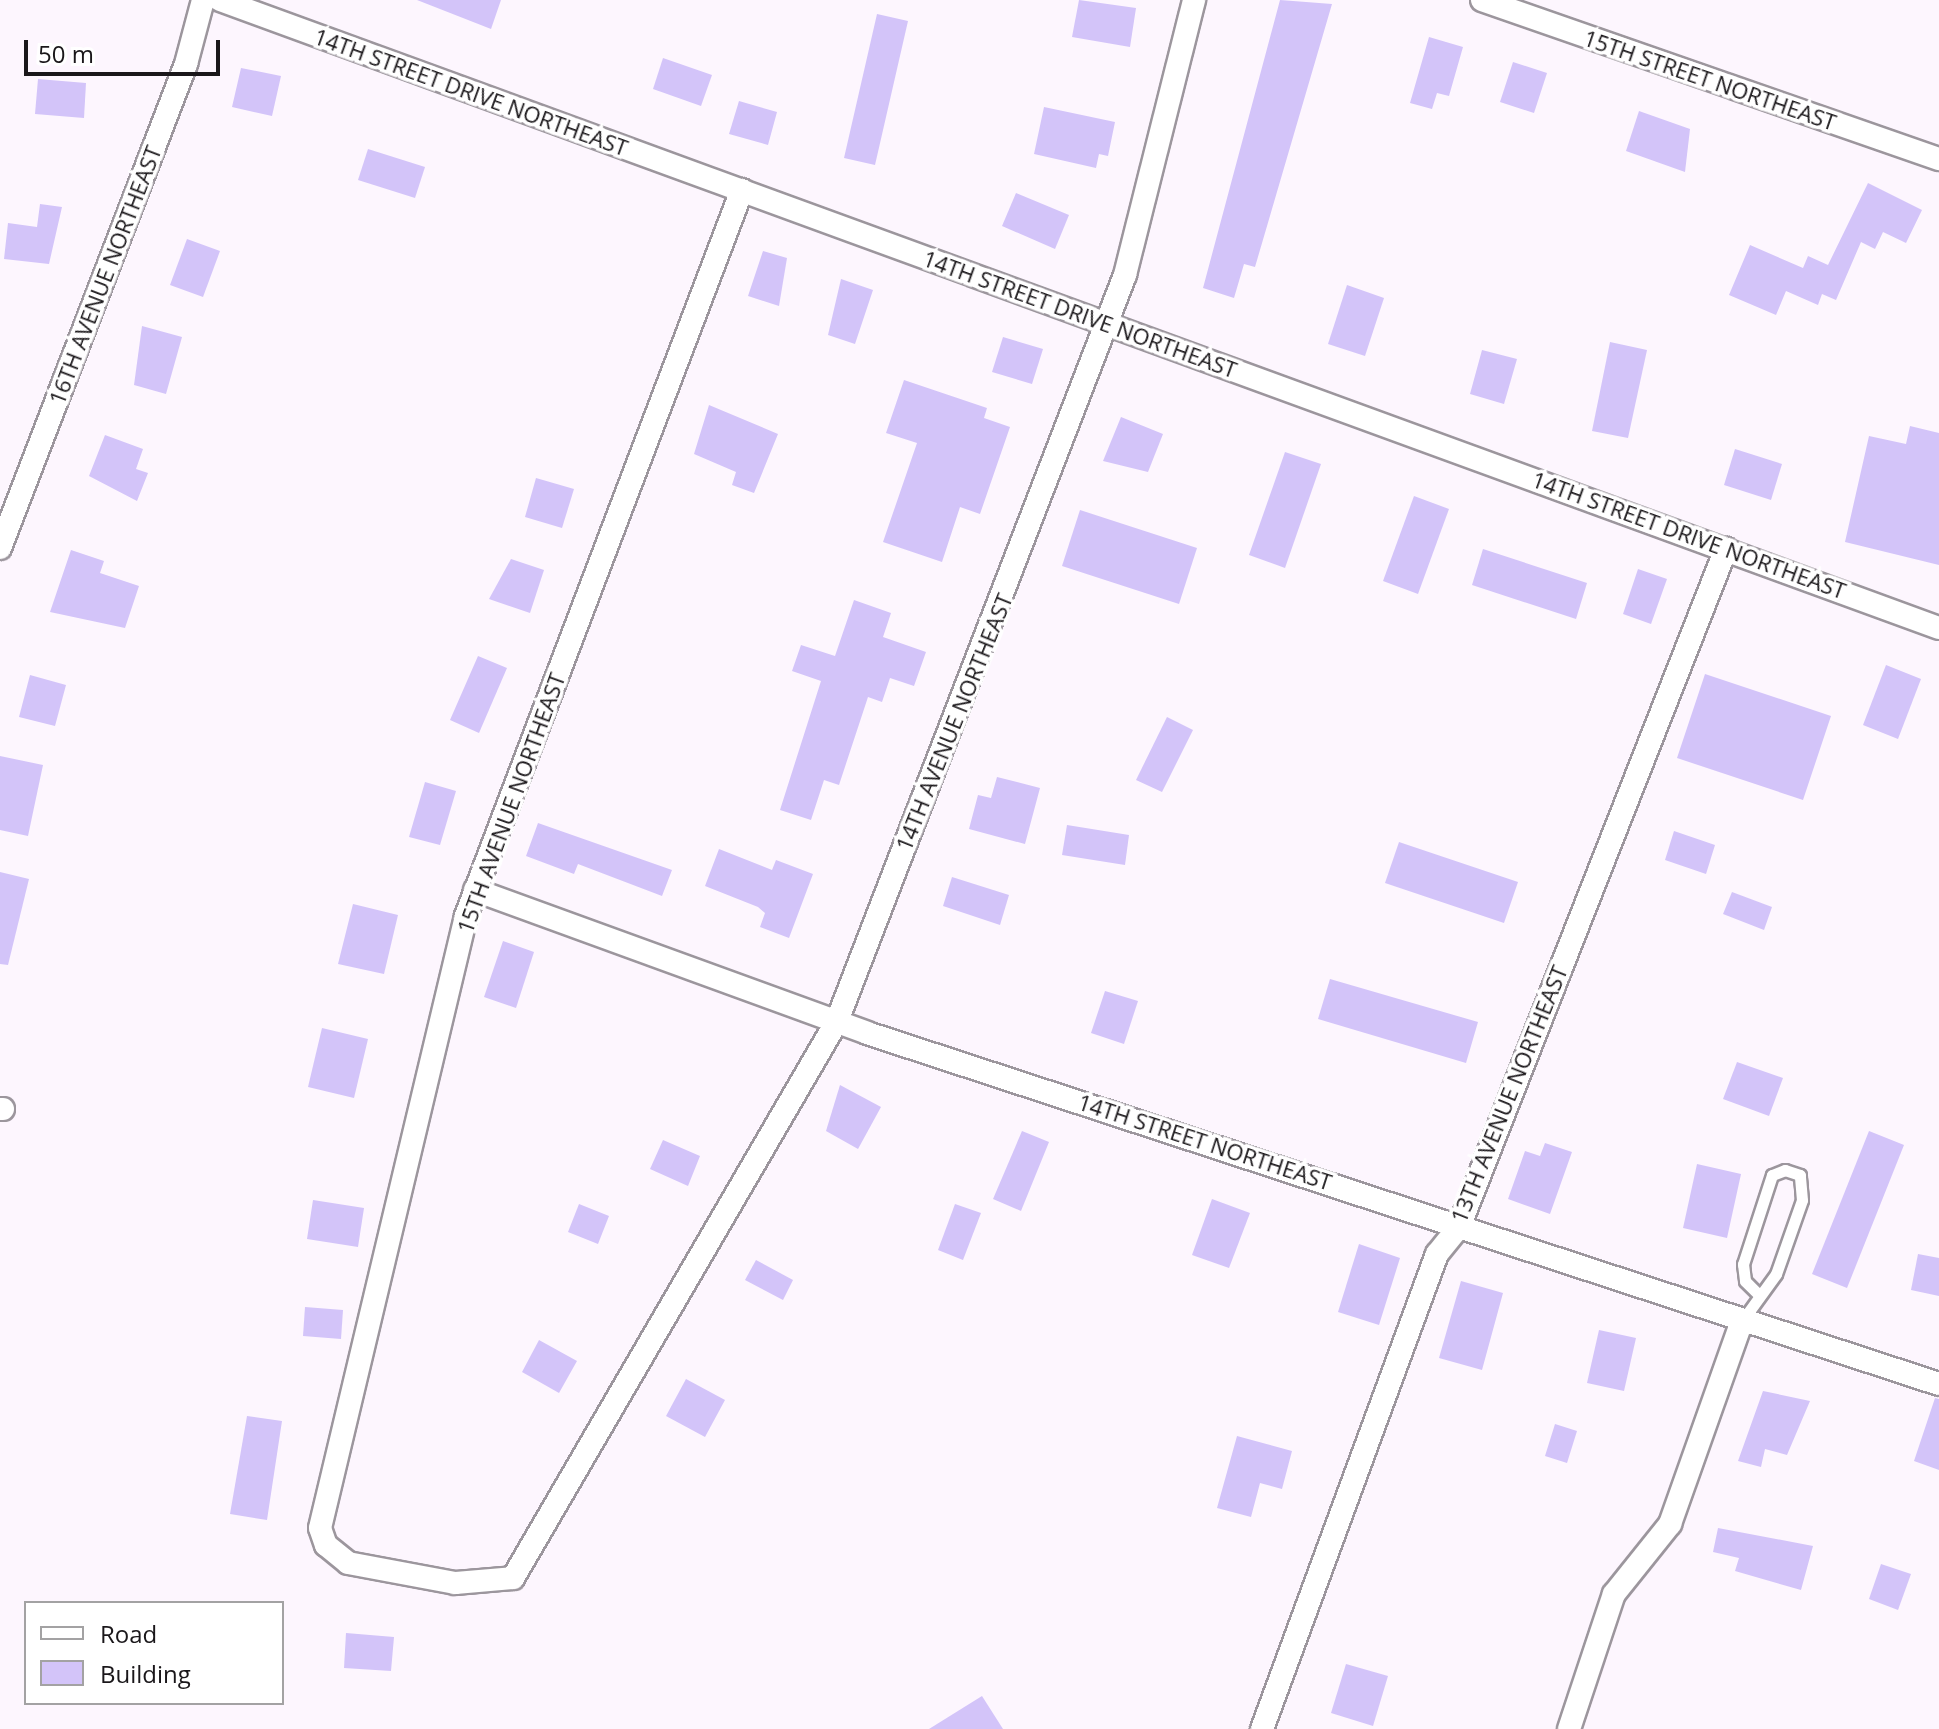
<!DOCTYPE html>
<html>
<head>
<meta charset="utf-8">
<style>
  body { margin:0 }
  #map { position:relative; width:1939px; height:1729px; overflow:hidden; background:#fdf6fe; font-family:"Open Sans",sans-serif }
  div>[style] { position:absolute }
  .building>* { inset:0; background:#d3c4f9 }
  .roads { filter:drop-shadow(2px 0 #9c969d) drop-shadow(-2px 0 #9c969d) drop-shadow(0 2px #9c969d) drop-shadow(0 -2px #9c969d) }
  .service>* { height:11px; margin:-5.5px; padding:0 5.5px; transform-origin:5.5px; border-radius:5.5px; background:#fff }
  .minor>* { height:22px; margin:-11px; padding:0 11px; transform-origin:11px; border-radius:11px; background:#fff }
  span { translate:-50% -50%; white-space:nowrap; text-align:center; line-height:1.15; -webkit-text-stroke:7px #fff; paint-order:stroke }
  .street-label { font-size:22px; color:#1a171a }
  .legend { position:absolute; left:24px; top:1601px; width:260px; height:104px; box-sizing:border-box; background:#fff; border:2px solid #a3a2a3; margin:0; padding:10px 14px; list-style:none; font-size:24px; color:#1a171a }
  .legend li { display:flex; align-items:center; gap:16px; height:40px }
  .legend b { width:40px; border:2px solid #a3a2a3 }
  .scale { position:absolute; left:24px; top:40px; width:196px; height:36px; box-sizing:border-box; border:4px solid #1a171a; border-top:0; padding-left:10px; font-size:24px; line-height:28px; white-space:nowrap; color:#1a171a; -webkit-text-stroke:6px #fff; paint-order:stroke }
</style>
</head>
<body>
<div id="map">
  <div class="building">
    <div style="clip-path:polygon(417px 0,501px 0,491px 29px)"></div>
    <div style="clip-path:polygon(1079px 0,1136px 8px,1130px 47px,1072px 37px)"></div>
    <div style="clip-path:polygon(1280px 0,1332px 4px,1255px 267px,1244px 264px,1234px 298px,1203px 288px)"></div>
    <div style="clip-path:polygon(877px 14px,908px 21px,875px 165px,844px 158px)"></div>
    <div style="clip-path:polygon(1429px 37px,1463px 47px,1449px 96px,1437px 93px,1432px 109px,1410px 103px)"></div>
    <div style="clip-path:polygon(663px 58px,712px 75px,701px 106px,653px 89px)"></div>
    <div style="clip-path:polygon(1513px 62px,1547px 73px,1534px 113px,1500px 102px)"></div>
    <div style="clip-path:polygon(241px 68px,281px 76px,272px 116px,232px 107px)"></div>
    <div style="clip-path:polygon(38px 79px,86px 83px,84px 118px,35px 114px)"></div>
    <div style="clip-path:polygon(739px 101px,777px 112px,768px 145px,729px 134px)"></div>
    <div style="clip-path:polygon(1044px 107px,1115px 122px,1108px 156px,1099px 154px,1096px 168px,1034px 154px)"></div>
    <div style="clip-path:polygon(1639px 111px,1690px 129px,1685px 172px,1626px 151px)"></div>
    <div style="clip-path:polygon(368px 149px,425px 167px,415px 198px,358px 180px)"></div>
    <div style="clip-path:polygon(1868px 183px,1922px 210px,1906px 243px,1883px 232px,1875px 249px,1861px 242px,1836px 300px,1822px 294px,1818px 305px,1786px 291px,1776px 315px,1729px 295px,1750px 245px,1803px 268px,1808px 256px,1828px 265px)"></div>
    <div style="clip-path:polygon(1016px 193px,1069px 215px,1055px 249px,1002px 226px)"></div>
    <div style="clip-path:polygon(40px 204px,62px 207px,49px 264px,4px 259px,8px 223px,37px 227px)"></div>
    <div style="clip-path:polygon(187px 239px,220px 251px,203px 297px,170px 285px)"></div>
    <div style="clip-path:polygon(763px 251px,787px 258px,779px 306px,748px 296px)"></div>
    <div style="clip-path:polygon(841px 279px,873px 290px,855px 344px,828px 335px)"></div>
    <div style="clip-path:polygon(1347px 285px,1384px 298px,1365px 356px,1328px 344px)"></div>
    <div style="clip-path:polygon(142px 326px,182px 337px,166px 394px,134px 385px)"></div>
    <div style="clip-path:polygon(1003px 337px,1043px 349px,1032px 384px,992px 372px)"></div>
    <div style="clip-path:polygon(1610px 342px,1647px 350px,1628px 438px,1592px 431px)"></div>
    <div style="clip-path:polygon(1482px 350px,1517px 359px,1504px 404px,1470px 394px)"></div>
    <div style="clip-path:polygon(904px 380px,987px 408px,984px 418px,1010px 427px,980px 514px,960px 507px,942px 562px,883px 542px,917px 443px,886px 433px)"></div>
    <div style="clip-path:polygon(709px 405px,778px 434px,754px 493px,732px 485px,736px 472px,694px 454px)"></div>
    <div style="clip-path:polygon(1121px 417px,1163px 434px,1148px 472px,1103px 461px)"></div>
    <div style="clip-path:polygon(1910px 426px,1939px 433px,1939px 565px,1845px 542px,1869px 436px,1906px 444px)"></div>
    <div style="clip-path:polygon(105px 435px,143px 449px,136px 469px,148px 473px,137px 501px,89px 476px)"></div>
    <div style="clip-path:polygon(1735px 449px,1782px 464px,1771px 500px,1724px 485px)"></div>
    <div style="clip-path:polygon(1285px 452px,1321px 464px,1285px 568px,1249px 555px)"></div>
    <div style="clip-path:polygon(536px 478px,574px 489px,562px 528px,525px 517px)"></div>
    <div style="clip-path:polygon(1414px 496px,1449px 509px,1418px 594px,1383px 581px)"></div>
    <div style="clip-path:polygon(1080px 510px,1197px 548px,1179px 604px,1062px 566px)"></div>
    <div style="clip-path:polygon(1483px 549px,1587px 583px,1576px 619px,1472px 585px)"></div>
    <div style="clip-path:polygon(71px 550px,104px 561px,100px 573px,139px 586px,125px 628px,50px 612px)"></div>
    <div style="clip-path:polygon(511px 559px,544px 570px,530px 613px,489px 599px)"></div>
    <div style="clip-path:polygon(1638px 569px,1667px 579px,1651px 624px,1623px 614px)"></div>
    <div style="clip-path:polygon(854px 600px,891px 613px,883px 637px,926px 652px,914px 686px,890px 678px,882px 702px,868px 697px,839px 785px,824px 780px,811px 820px,780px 810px,821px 681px,792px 671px,801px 645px,835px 656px)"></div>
    <div style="clip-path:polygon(478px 656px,507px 668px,479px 733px,450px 720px)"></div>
    <div style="clip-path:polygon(1886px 665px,1921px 679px,1898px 739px,1863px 725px)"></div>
    <div style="clip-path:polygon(1705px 674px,1831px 716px,1803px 800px,1677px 758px)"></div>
    <div style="clip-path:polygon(30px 675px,66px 685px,55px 726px,19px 717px)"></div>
    <div style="clip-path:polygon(1167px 717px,1193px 730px,1162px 792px,1136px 780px)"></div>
    <div style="clip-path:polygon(0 756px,43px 765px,28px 836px,0 830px)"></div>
    <div style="clip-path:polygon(997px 777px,1040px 788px,1025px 844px,969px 829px,978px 795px,991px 798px)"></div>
    <div style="clip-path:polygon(425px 782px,456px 791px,440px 845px,409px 837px)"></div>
    <div style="clip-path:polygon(538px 823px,672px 870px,662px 896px,578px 864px,574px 874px,526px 856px)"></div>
    <div style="clip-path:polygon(1067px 825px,1129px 835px,1125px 865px,1062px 855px)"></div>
    <div style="clip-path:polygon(1674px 831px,1715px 845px,1706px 874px,1665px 860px)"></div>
    <div style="clip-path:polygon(1399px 842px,1518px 882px,1504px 923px,1385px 883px)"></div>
    <div style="clip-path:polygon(719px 849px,772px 870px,776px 860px,813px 874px,789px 938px,760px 927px,765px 913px,758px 907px,705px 886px)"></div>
    <div style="clip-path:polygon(0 872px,29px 879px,8px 965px,0 964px)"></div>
    <div style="clip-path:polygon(952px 877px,1009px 895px,1000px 925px,943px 906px)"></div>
    <div style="clip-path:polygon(1732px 892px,1772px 907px,1764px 930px,1723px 914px)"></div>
    <div style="clip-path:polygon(353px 904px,398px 915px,384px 974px,338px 964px)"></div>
    <div style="clip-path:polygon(503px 941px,534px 952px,516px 1008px,484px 997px)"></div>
    <div style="clip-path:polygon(1330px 979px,1478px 1022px,1466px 1063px,1318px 1019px)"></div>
    <div style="clip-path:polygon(1105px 991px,1138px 1001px,1124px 1044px,1091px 1033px)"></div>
    <div style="clip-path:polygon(322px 1028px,368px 1039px,354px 1098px,308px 1087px)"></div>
    <div style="clip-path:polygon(1737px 1062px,1783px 1078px,1769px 1116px,1723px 1099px)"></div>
    <div style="clip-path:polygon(840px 1085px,881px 1107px,858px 1149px,826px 1131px)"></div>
    <div style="clip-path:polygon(1022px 1131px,1049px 1142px,1021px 1211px,993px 1199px)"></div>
    <div style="clip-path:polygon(1869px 1131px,1904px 1145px,1847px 1288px,1812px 1274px)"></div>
    <div style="clip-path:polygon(663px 1140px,700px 1156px,688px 1186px,650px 1169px)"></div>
    <div style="clip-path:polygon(1545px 1143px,1572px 1152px,1550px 1214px,1508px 1199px,1525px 1151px,1540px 1156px)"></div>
    <div style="clip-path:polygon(1697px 1164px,1741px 1174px,1727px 1238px,1683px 1228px)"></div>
    <div style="clip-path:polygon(1212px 1199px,1250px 1213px,1229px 1268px,1192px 1255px)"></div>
    <div style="clip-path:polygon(313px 1200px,364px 1208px,358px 1247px,307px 1239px)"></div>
    <div style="clip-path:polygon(579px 1204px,609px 1216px,598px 1244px,568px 1232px)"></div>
    <div style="clip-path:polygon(955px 1204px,981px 1213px,963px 1260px,938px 1250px)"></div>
    <div style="clip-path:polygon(1359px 1244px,1400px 1258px,1379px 1325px,1338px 1312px)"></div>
    <div style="clip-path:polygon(1918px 1254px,1939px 1258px,1939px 1296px,1911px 1290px)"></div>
    <div style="clip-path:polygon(756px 1260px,793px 1280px,783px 1300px,745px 1280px)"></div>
    <div style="clip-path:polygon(1461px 1281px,1503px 1293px,1482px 1370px,1439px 1358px)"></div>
    <div style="clip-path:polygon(305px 1307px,343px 1310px,341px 1339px,303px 1336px)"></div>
    <div style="clip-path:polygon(1599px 1330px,1636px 1338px,1624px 1391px,1587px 1383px)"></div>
    <div style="clip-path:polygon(539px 1340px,577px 1361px,559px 1393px,522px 1372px)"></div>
    <div style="clip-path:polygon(686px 1379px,725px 1400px,705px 1437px,666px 1416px)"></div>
    <div style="clip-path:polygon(1763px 1391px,1810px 1401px,1787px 1455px,1765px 1449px,1761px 1467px,1738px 1461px)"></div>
    <div style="clip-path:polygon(1935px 1398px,1939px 1399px,1939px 1470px,1914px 1461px)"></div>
    <div style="clip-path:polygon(247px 1416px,282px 1421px,267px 1520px,230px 1514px)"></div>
    <div style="clip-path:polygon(1555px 1424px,1577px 1431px,1567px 1463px,1545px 1456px)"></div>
    <div style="clip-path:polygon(1237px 1436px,1292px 1451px,1282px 1489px,1260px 1483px,1251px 1517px,1217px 1508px)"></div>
    <div style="clip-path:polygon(1718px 1528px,1813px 1546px,1801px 1590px,1735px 1571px,1739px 1558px,1713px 1552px)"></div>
    <div style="clip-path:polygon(1881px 1564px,1911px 1574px,1898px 1610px,1869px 1599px)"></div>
    <div style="clip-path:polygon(346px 1633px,394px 1637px,391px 1671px,344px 1668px)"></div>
    <div style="clip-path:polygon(1346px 1664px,1388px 1676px,1373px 1726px,1331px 1713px)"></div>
    <div style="clip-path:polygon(982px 1696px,1003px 1729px,929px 1729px)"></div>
  </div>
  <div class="roads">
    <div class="service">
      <div style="left:1742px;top:1321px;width:58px;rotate:-54.1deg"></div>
      <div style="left:1776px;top:1274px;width:78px;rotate:-70.6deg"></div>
      <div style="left:1802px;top:1200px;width:25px;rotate:-95deg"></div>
      <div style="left:1800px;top:1175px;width:16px;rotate:-162deg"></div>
      <div style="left:1785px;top:1170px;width:14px;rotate:159deg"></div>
      <div style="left:1772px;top:1175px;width:94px;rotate:108deg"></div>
      <div style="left:1743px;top:1264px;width:17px;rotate:83deg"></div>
      <div style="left:1745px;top:1281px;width:18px;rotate:45deg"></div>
    </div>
    <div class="minor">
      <div style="left:220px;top:0;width:1830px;rotate:20.07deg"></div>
      <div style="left:1482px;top:0;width:484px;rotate:19.2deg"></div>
      <div style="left:742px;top:190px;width:777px;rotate:110.82deg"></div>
      <div style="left:466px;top:916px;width:629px;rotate:103.42deg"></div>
      <div style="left:320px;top:1528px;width:18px;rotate:71deg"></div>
      <div style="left:326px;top:1545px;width:28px;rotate:39deg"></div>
      <div style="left:348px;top:1563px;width:109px;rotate:10.6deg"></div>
      <div style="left:455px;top:1583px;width:58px;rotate:-4.9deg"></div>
      <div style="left:513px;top:1578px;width:644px;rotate:-59.81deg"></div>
      <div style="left:837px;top:1021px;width:800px;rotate:-68.89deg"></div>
      <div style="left:1125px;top:275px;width:284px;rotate:-75.9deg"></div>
      <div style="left:0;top:548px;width:519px;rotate:-68.98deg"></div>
      <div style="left:186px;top:64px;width:66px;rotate:-75.1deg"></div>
      <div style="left:475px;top:890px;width:417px;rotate:20deg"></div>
      <div style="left:867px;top:1033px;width:1128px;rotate:18.13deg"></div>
      <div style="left:0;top:1109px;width:3px"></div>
      <div style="left:1262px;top:1729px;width:506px;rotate:-69.78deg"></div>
      <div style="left:1437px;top:1254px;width:35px;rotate:-51deg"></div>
      <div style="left:1459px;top:1227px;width:729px;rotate:-68.51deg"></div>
      <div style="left:1569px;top:1729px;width:142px;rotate:-71.6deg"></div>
      <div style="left:1614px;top:1594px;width:90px;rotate:-51.3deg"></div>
      <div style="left:1670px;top:1524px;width:215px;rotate:-70.5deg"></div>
    </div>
  </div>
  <div class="street-label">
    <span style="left:1710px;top:80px;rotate:19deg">15TH STREET NORTHEAST</span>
    <span style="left:471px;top:92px;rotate:20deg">14TH STREET DRIVE NORTHEAST</span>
    <span style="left:105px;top:275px;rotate:-69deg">16TH AVENUE NORTHEAST</span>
    <span style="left:1080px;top:314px;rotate:20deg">14TH STREET DRIVE NORTHEAST</span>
    <span style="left:1689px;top:535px;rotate:20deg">14TH STREET DRIVE NORTHEAST</span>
    <span style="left:954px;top:722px;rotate:-68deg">14TH AVENUE NORTHEAST</span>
    <span style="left:511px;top:803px;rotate:-70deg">15TH AVENUE NORTHEAST</span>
    <span style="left:1509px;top:1094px;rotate:-68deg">13TH AVENUE NORTHEAST</span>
    <span style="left:1205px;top:1142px;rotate:18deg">14TH STREET NORTHEAST</span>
  </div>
  <ul class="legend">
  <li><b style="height:10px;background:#fff"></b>Road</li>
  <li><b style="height:22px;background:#d3c4f9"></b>Building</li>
  </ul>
  <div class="scale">50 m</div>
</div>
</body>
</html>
